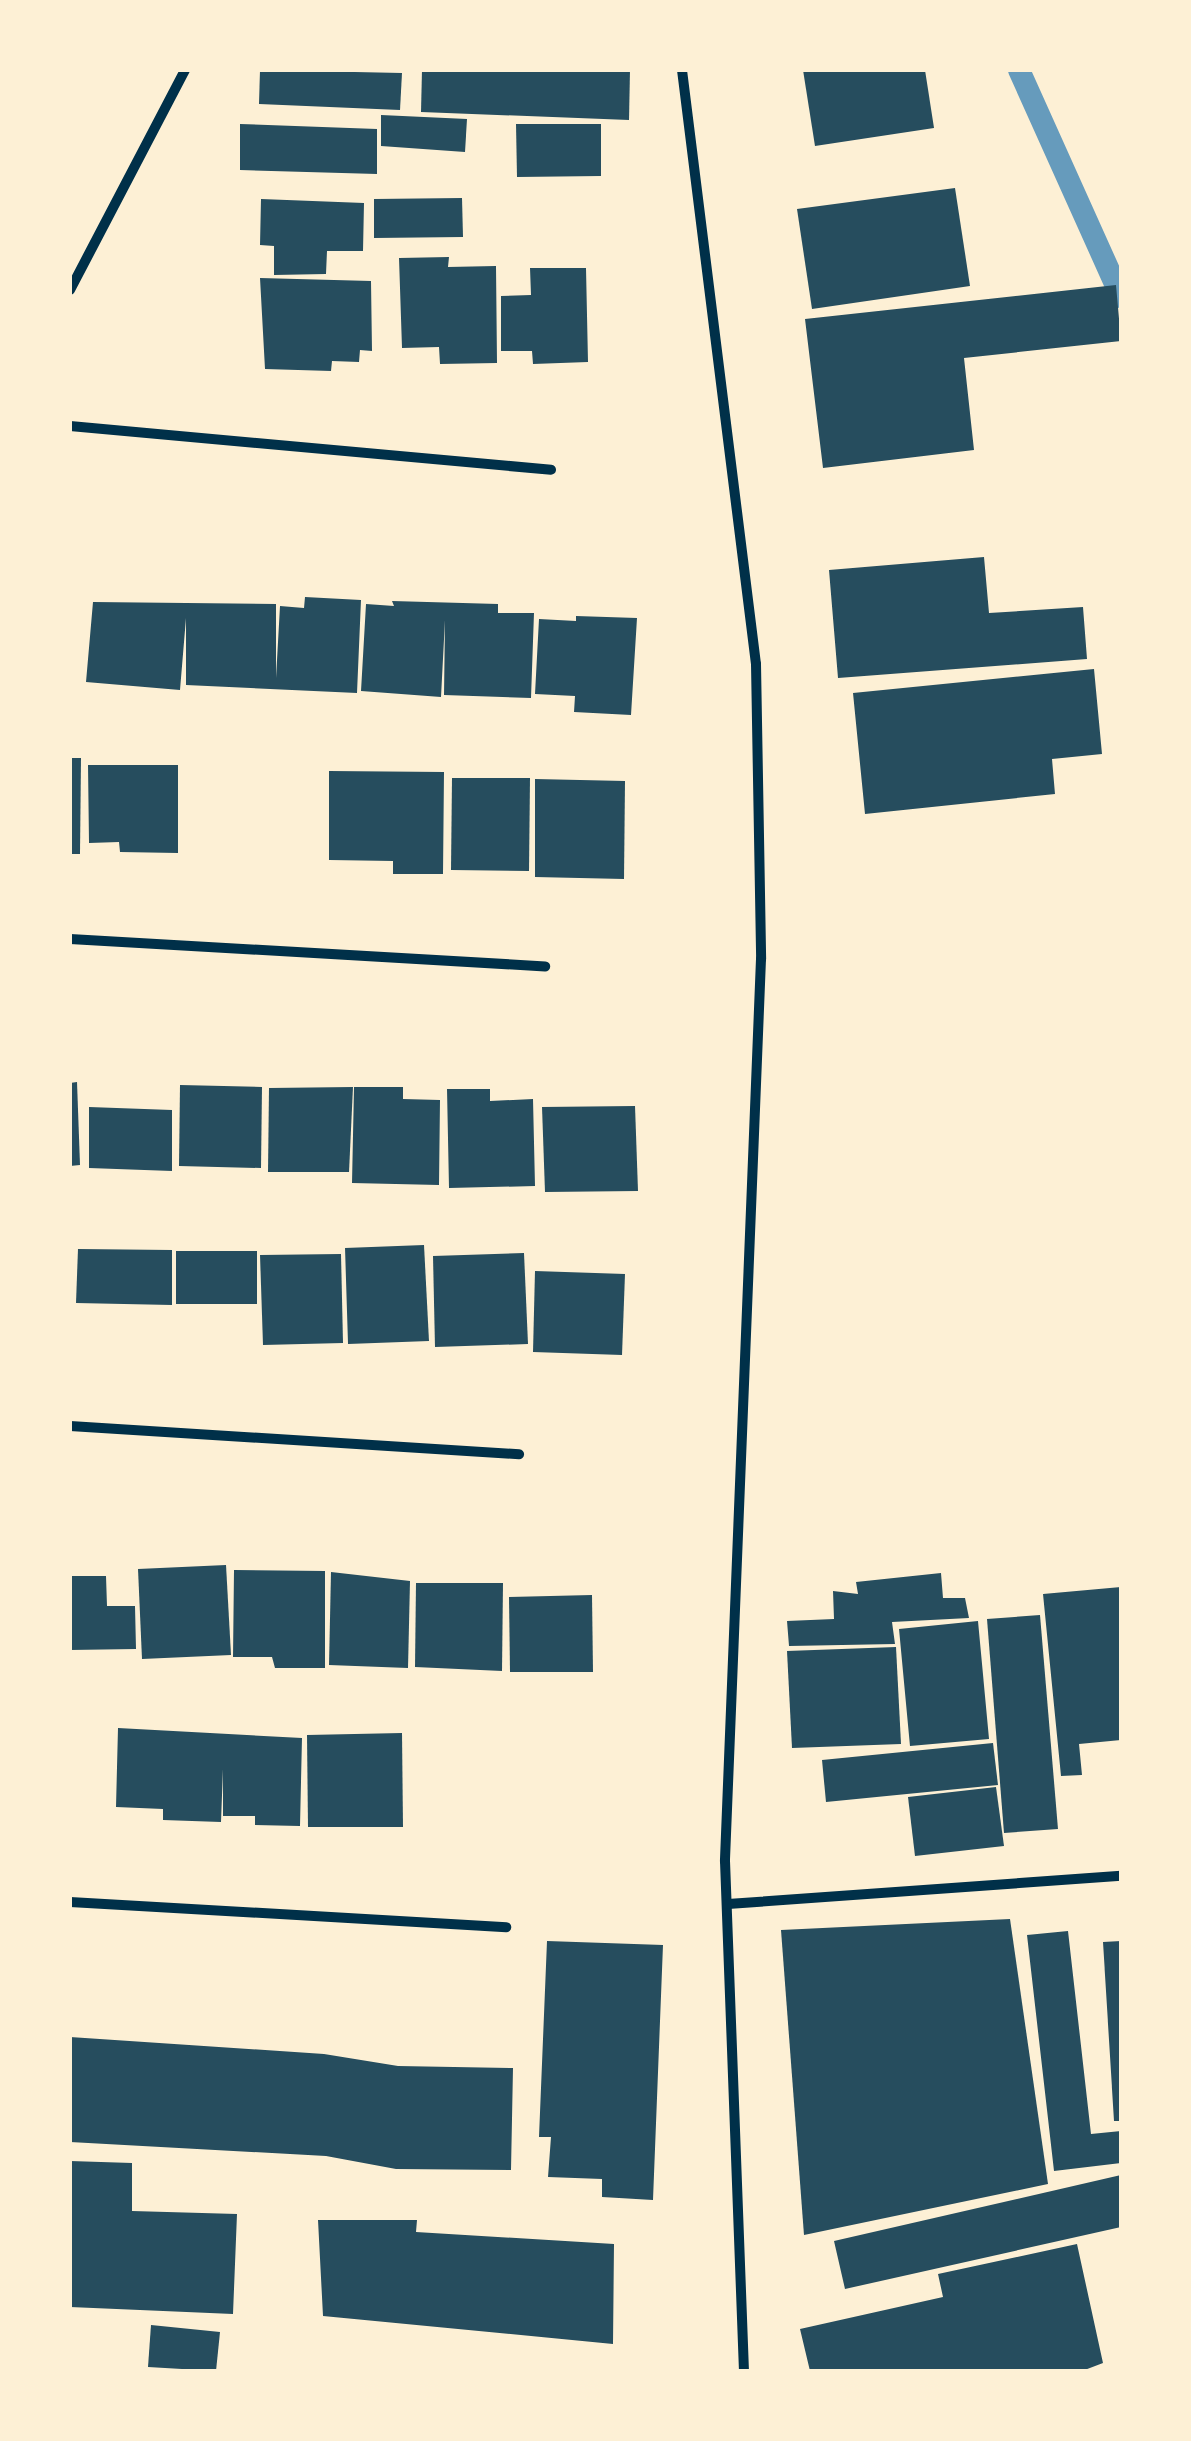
<!DOCTYPE html>
<html>
<head>
<meta charset="utf-8">
<style>
  body { margin:0 }
  #map { position:relative; width:1191px; height:2441px; overflow:hidden; background:#fdf0d5; font-family:"Varela Round",sans-serif }
  div>[style] { position:absolute }
  .stream>* { height:22px; margin:-11px; padding:0 11px; transform-origin:11px; border-radius:11px; background:#669bbc }
  .building>* { inset:0; background:#264d5e }
  .minor>* { height:10px; margin:-5px; padding:0 5px; transform-origin:5px; border-radius:5px; background:#003049 }
  span { translate:-50% -50%; white-space:nowrap; text-align:center; line-height:1.15; -webkit-text-stroke:9px #fdf0d5; paint-order:stroke }
  .frame { position:absolute; inset:0; border:72px solid #fdf0d5; pointer-events:none }
</style>
</head>
<body>
<div id="map">
  <div class="stream">
    <div style="left:1019px;top:70px;width:249px;rotate:65.8deg"></div>
  </div>
  <div class="building">
    <div style="clip-path:polygon(260px 70px,402px 73px,400px 110px,259px 104px)"></div>
    <div style="clip-path:polygon(422px 70px,630px 70px,629px 120px,421px 112px)"></div>
    <div style="clip-path:polygon(803px 70px,925px 70px,934px 128px,815px 146px)"></div>
    <div style="clip-path:polygon(381px 115px,467px 119px,465px 152px,381px 146px)"></div>
    <div style="clip-path:polygon(240px 124px,377px 129px,377px 174px,240px 170px)"></div>
    <div style="clip-path:polygon(516px 124px,601px 124px,601px 176px,517px 177px)"></div>
    <div style="clip-path:polygon(955px 188px,970px 286px,812px 309px,797px 209px)"></div>
    <div style="clip-path:polygon(462px 198px,463px 237px,374px 238px,374px 199px)"></div>
    <div style="clip-path:polygon(261px 199px,364px 203px,363px 251px,327px 251px,326px 274px,274px 275px,274px 246px,260px 245px)"></div>
    <div style="clip-path:polygon(449px 257px,448px 267px,496px 266px,497px 363px,440px 364px,439px 347px,402px 348px,399px 258px)"></div>
    <div style="clip-path:polygon(530px 268px,586px 268px,588px 362px,533px 364px,532px 351px,501px 351px,501px 296px,531px 295px)"></div>
    <div style="clip-path:polygon(260px 278px,371px 281px,372px 351px,360px 350px,359px 362px,332px 361px,331px 371px,265px 369px)"></div>
    <div style="clip-path:polygon(1116px 285px,1121px 341px,964px 358px,974px 450px,823px 468px,805px 319px)"></div>
    <div style="clip-path:polygon(984px 557px,989px 613px,1083px 607px,1087px 659px,838px 678px,829px 570px)"></div>
    <div style="clip-path:polygon(305px 597px,361px 600px,357px 693px,186px 685px,186px 618px,180px 690px,86px 682px,93px 602px,276px 604px,276px 678px,280px 606px,304px 608px)"></div>
    <div style="clip-path:polygon(392px 601px,498px 604px,498px 613px,534px 613px,531px 698px,444px 695px,445px 620px,441px 697px,361px 691px,366px 604px,394px 606px)"></div>
    <div style="clip-path:polygon(576px 616px,637px 618px,631px 715px,574px 712px,575px 696px,535px 694px,539px 619px,576px 621px)"></div>
    <div style="clip-path:polygon(1094px 669px,1102px 754px,1052px 759px,1055px 794px,865px 814px,853px 693px)"></div>
    <div style="clip-path:polygon(70px 758px,81px 758px,80px 854px,70px 854px)"></div>
    <div style="clip-path:polygon(88px 765px,178px 765px,178px 853px,120px 852px,119px 842px,89px 843px)"></div>
    <div style="clip-path:polygon(329px 771px,444px 772px,443px 874px,393px 874px,393px 861px,329px 860px)"></div>
    <div style="clip-path:polygon(452px 778px,530px 778px,529px 871px,451px 870px)"></div>
    <div style="clip-path:polygon(535px 779px,625px 781px,624px 879px,535px 877px)"></div>
    <div style="clip-path:polygon(77px 1082px,80px 1165px,70px 1166px,70px 1083px)"></div>
    <div style="clip-path:polygon(180px 1085px,262px 1087px,261px 1168px,179px 1166px)"></div>
    <div style="clip-path:polygon(353px 1087px,349px 1172px,268px 1172px,269px 1088px)"></div>
    <div style="clip-path:polygon(354px 1087px,403px 1087px,403px 1099px,440px 1100px,439px 1185px,352px 1183px)"></div>
    <div style="clip-path:polygon(447px 1089px,490px 1089px,490px 1101px,533px 1099px,535px 1186px,449px 1188px)"></div>
    <div style="clip-path:polygon(635px 1106px,638px 1191px,545px 1192px,542px 1107px)"></div>
    <div style="clip-path:polygon(89px 1107px,172px 1110px,172px 1171px,89px 1168px)"></div>
    <div style="clip-path:polygon(424px 1245px,429px 1341px,348px 1344px,345px 1248px)"></div>
    <div style="clip-path:polygon(78px 1249px,172px 1250px,172px 1305px,76px 1303px)"></div>
    <div style="clip-path:polygon(176px 1251px,257px 1251px,257px 1304px,176px 1304px)"></div>
    <div style="clip-path:polygon(524px 1253px,528px 1344px,435px 1347px,433px 1256px)"></div>
    <div style="clip-path:polygon(341px 1254px,343px 1343px,263px 1345px,260px 1255px)"></div>
    <div style="clip-path:polygon(535px 1271px,625px 1274px,622px 1355px,533px 1352px)"></div>
    <div style="clip-path:polygon(226px 1565px,231px 1655px,142px 1659px,138px 1569px)"></div>
    <div style="clip-path:polygon(234px 1570px,325px 1571px,325px 1668px,275px 1668px,272px 1657px,233px 1657px)"></div>
    <div style="clip-path:polygon(331px 1572px,410px 1581px,408px 1668px,329px 1665px)"></div>
    <div style="clip-path:polygon(941px 1573px,943px 1598px,965px 1598px,969px 1618px,892px 1622px,895px 1644px,789px 1646px,787px 1621px,834px 1619px,833px 1591px,858px 1594px,856px 1582px)"></div>
    <div style="clip-path:polygon(70px 1576px,106px 1576px,107px 1606px,135px 1606px,136px 1649px,70px 1650px)"></div>
    <div style="clip-path:polygon(416px 1583px,503px 1583px,502px 1671px,415px 1667px)"></div>
    <div style="clip-path:polygon(1121px 1587px,1121px 1740px,1079px 1744px,1082px 1775px,1061px 1776px,1043px 1594px)"></div>
    <div style="clip-path:polygon(592px 1595px,593px 1672px,510px 1672px,509px 1597px)"></div>
    <div style="clip-path:polygon(1040px 1615px,1058px 1829px,1004px 1833px,987px 1619px)"></div>
    <div style="clip-path:polygon(978px 1621px,989px 1739px,910px 1746px,899px 1629px)"></div>
    <div style="clip-path:polygon(896px 1647px,901px 1744px,792px 1748px,787px 1651px)"></div>
    <div style="clip-path:polygon(118px 1728px,302px 1738px,300px 1826px,255px 1825px,255px 1816px,223px 1816px,223px 1769px,221px 1822px,163px 1820px,163px 1809px,116px 1807px)"></div>
    <div style="clip-path:polygon(402px 1733px,403px 1827px,308px 1827px,307px 1735px)"></div>
    <div style="clip-path:polygon(993px 1743px,998px 1785px,826px 1802px,822px 1760px)"></div>
    <div style="clip-path:polygon(996px 1787px,1004px 1846px,915px 1856px,908px 1797px)"></div>
    <div style="clip-path:polygon(1010px 1919px,1048px 2184px,804px 2235px,781px 1930px)"></div>
    <div style="clip-path:polygon(1068px 1931px,1091px 2134px,1121px 2131px,1121px 2163px,1054px 2171px,1027px 1935px)"></div>
    <div style="clip-path:polygon(547px 1941px,663px 1945px,653px 2200px,602px 2197px,602px 2179px,548px 2177px,551px 2137px,539px 2137px)"></div>
    <div style="clip-path:polygon(1121px 1941px,1121px 2121px,1114px 2121px,1103px 1942px)"></div>
    <div style="clip-path:polygon(70px 2037px,324px 2054px,398px 2066px,513px 2068px,511px 2170px,396px 2169px,326px 2156px,70px 2142px)"></div>
    <div style="clip-path:polygon(70px 2161px,132px 2163px,132px 2211px,237px 2214px,233px 2314px,70px 2307px)"></div>
    <div style="clip-path:polygon(1121px 2175px,1121px 2227px,845px 2289px,834px 2241px)"></div>
    <div style="clip-path:polygon(318px 2220px,417px 2220px,416px 2232px,614px 2244px,613px 2344px,323px 2316px)"></div>
    <div style="clip-path:polygon(1077px 2244px,1103px 2363px,1082px 2371px,810px 2371px,800px 2329px,943px 2297px,938px 2274px)"></div>
    <div style="clip-path:polygon(151px 2325px,220px 2332px,216px 2371px,148px 2367px)"></div>
  </div>
  <div class="minor">
    <div style="left:682px;top:70px;width:599px;rotate:82.9deg"></div>
    <div style="left:756px;top:664px;width:295px;rotate:89deg"></div>
    <div style="left:761px;top:959px;width:903px;rotate:92.29deg"></div>
    <div style="left:725px;top:1861px;width:510px;rotate:87.87deg"></div>
    <div style="left:70px;top:290px;width:248px;rotate:-62.4deg"></div>
    <div style="left:70px;top:426px;width:483px;rotate:5.2deg"></div>
    <div style="left:70px;top:939px;width:476px;rotate:3.3deg"></div>
    <div style="left:70px;top:1426px;width:450px;rotate:3.6deg"></div>
    <div style="left:70px;top:1902px;width:437px;rotate:3.3deg"></div>
    <div style="left:728px;top:1904px;width:394px;rotate:-4.1deg"></div>
  </div>
  <div class="frame"></div>
</div>
</body>
</html>
